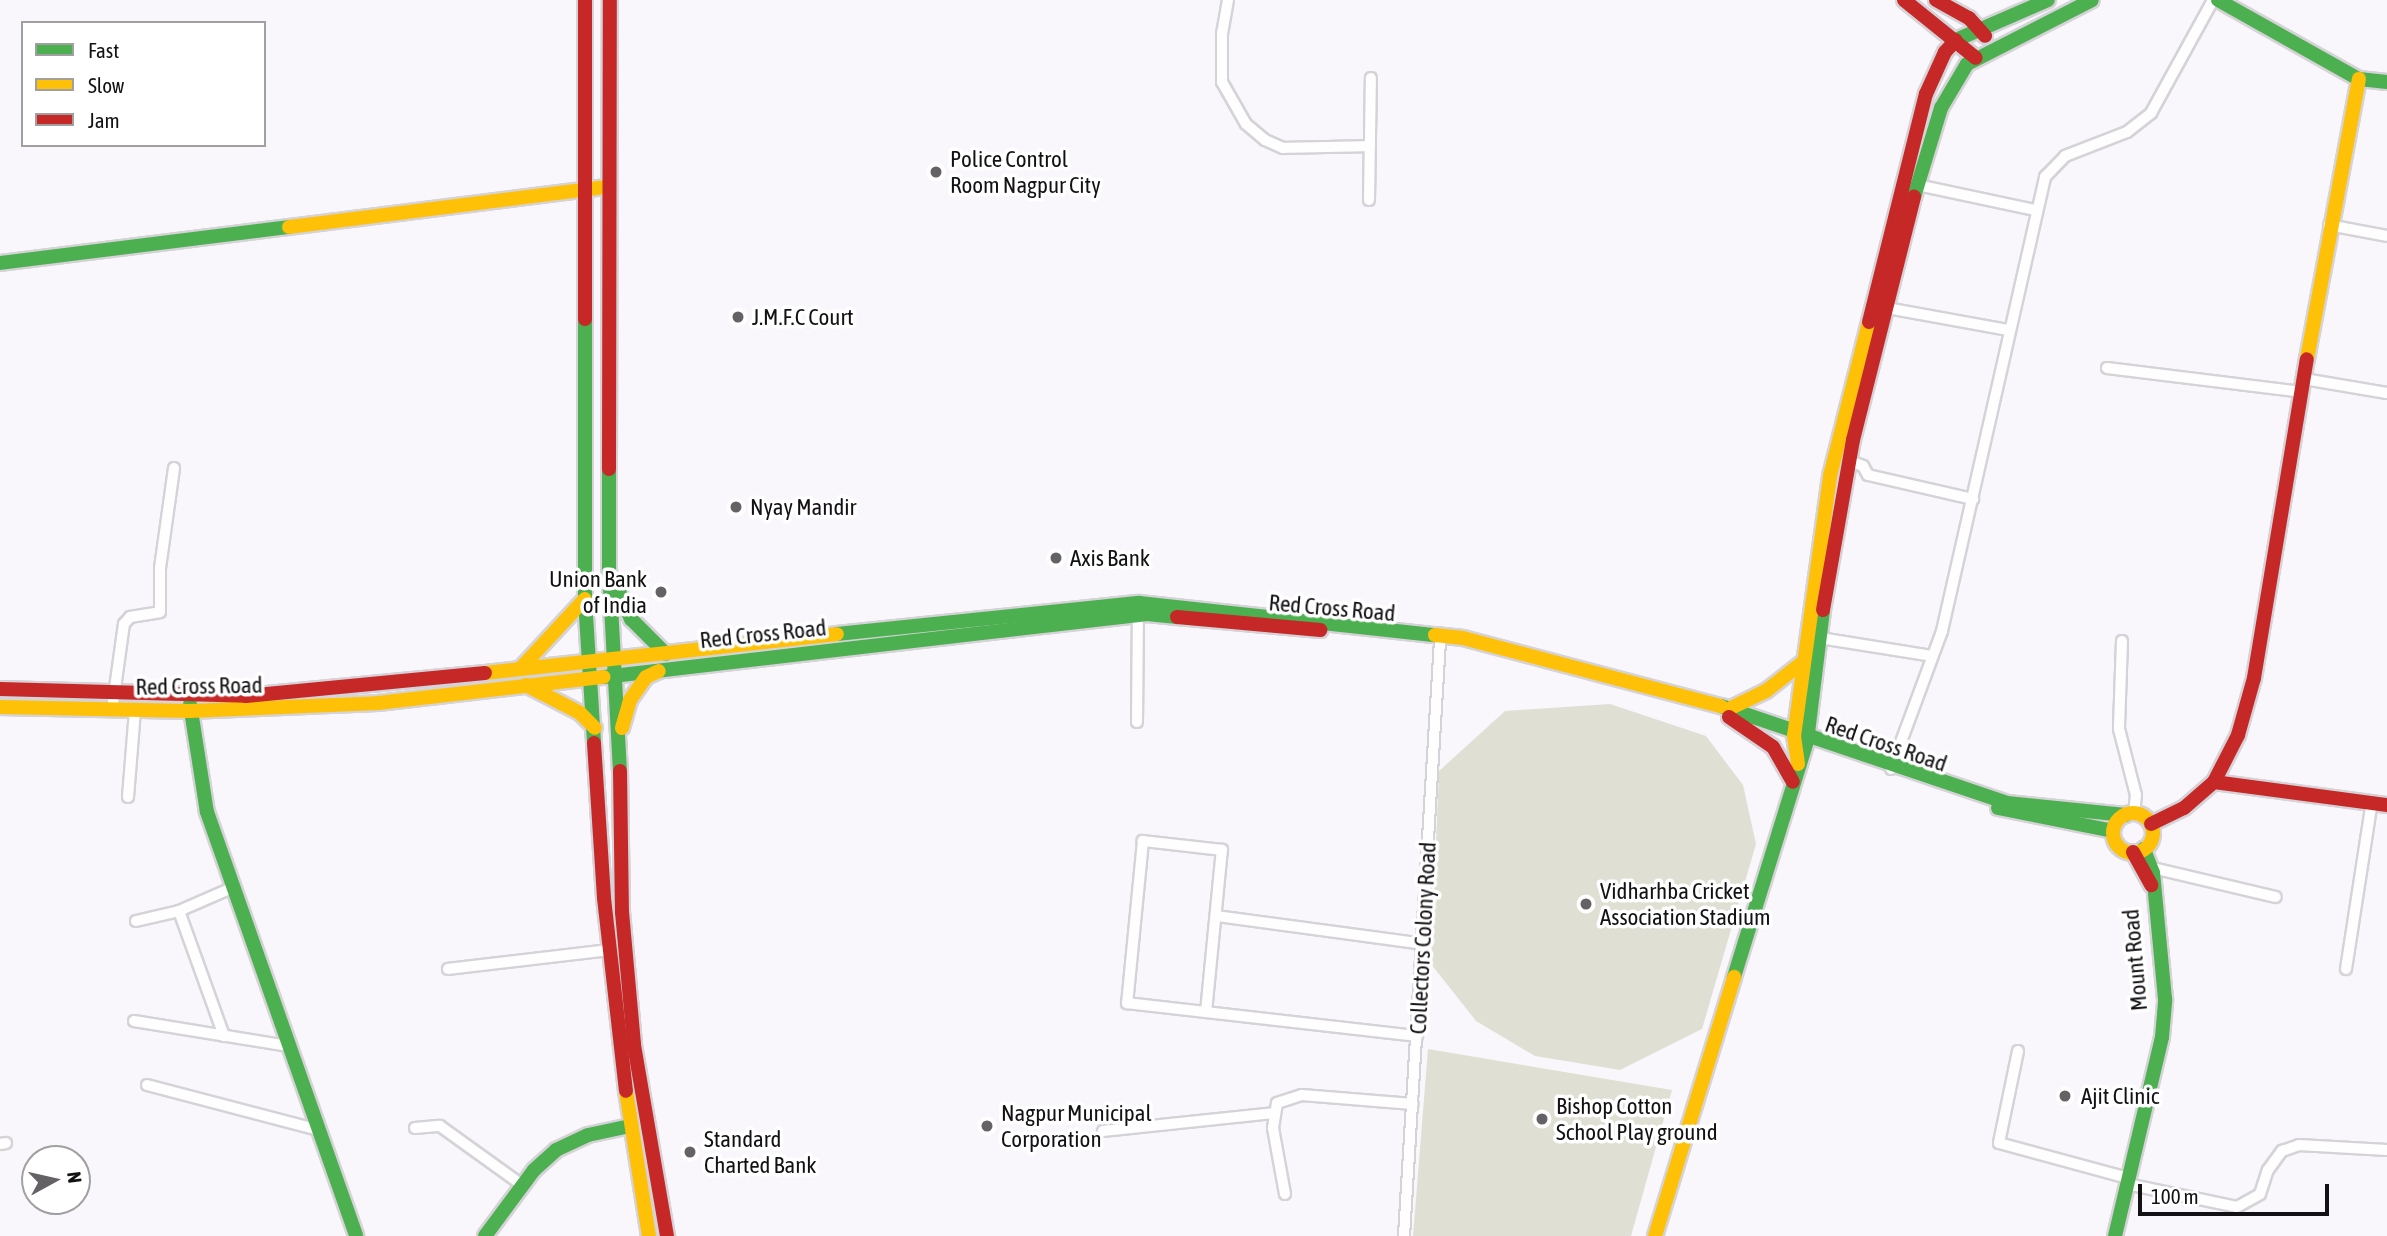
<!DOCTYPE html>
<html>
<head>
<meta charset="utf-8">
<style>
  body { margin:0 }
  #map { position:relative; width:2387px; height:1236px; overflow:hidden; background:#faf7fc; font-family:"Asap Condensed",sans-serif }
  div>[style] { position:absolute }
  .green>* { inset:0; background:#e0dfd3 }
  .roads { filter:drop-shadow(2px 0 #d5d3d7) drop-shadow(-2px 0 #d5d3d7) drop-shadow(0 2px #d5d3d7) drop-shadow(0 -2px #d5d3d7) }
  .street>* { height:10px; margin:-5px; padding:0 5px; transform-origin:5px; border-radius:5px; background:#fefeff }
  .fast>* { height:14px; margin:-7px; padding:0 7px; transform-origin:7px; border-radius:7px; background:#4caf50 }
  .slow>* { height:14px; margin:-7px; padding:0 7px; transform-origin:7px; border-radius:7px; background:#ffc107 }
  .slow>.ring { margin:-7px; padding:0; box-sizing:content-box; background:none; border:14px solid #ffc107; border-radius:50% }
  .jam>* { height:14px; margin:-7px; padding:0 7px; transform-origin:7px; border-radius:7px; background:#c62828 }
  .dots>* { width:19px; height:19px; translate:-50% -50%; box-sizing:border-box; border:4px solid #fff; border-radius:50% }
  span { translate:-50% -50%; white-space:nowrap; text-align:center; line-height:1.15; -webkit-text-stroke:7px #fff; paint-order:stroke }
  .poi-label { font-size:23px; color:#131114 }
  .left { translate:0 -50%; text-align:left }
  .right { translate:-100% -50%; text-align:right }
  .street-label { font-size:23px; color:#131114 }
  .legend { position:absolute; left:21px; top:21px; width:245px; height:126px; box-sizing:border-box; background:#fff; border:2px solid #a1a0a1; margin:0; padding:9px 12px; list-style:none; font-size:21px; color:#131114 }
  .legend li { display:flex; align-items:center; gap:14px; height:35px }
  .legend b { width:35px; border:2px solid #a1a0a1 }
  .north { position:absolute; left:21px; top:1145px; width:70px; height:70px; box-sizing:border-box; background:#fff; border:2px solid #a1a0a1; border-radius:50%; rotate:82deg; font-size:19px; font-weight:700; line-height:28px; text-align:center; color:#131114 }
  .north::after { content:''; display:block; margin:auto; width:24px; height:32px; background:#646265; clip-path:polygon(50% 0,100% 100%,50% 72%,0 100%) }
  .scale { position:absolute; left:2138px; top:1184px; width:191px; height:32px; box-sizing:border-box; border:4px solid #131114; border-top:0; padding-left:9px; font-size:21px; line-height:24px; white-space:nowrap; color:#131114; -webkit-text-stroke:5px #fff; paint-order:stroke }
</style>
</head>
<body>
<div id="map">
  <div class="green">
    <div style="clip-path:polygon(1610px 704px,1706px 736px,1743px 785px,1756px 844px,1702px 1029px,1620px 1070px,1535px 1056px,1476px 1021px,1431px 964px,1439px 771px,1505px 711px)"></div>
    <div style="clip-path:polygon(1428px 1049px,1672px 1090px,1631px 1236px,1413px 1236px)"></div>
  </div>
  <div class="roads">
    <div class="street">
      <div style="left:1228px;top:0;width:34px;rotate:100deg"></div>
      <div style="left:1222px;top:33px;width:49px;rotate:90deg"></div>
      <div style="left:1222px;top:82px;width:48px;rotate:60.3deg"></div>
      <div style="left:1246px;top:124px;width:25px;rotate:40deg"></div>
      <div style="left:1265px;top:140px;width:20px;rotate:24deg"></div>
      <div style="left:1283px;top:148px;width:87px;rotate:-1.3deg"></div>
      <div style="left:1917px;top:185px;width:121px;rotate:12deg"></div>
      <div style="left:1369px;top:200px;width:122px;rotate:-89.1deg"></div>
      <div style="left:2329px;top:225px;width:59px;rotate:10.7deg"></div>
      <div style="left:1887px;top:308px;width:123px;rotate:10.3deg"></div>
      <div style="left:2107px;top:368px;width:196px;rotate:7deg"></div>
      <div style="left:2304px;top:379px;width:84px;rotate:9.6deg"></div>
      <div style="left:1850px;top:461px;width:14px;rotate:21deg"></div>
      <div style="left:1863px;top:466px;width:10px;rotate:61deg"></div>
      <div style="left:1868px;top:475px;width:108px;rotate:12.9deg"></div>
      <div style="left:1820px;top:638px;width:113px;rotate:9.1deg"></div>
      <div style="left:2122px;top:641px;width:88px;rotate:92deg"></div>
      <div style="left:2119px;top:729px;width:68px;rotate:75.6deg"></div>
      <div style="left:2136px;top:795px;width:18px;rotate:96deg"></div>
      <div style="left:112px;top:710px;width:87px;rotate:-82.1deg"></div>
      <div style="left:124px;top:624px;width:9px;rotate:-49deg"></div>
      <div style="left:130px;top:617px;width:30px;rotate:-9deg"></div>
      <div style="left:160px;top:612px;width:44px;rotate:-90deg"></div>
      <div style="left:160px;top:568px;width:101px;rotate:-82deg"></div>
      <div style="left:1137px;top:722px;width:107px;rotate:-89.5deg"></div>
      <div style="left:1891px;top:769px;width:147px;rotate:-69.7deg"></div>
      <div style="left:1942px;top:631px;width:466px;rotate:-77.2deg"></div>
      <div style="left:2045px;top:177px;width:29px;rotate:-46deg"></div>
      <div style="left:2065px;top:156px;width:66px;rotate:-21.2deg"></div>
      <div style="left:2127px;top:132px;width:31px;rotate:-38deg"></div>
      <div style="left:2151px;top:113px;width:129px;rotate:-61.2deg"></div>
      <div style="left:128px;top:797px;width:87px;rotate:-85.4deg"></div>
      <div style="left:2153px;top:868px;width:126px;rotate:13.3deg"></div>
      <div style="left:179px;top:911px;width:133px;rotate:70.2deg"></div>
      <div style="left:1217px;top:916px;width:208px;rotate:7.7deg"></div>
      <div style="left:136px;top:921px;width:44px;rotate:-13.1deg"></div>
      <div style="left:179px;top:911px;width:60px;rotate:-23.6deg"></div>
      <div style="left:448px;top:969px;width:162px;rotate:-6.7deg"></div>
      <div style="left:2346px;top:969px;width:169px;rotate:-81.2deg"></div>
      <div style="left:1206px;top:1012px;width:163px;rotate:-84.4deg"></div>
      <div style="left:1222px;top:850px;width:80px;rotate:-173.5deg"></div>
      <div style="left:1143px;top:841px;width:163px;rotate:95.6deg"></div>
      <div style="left:1127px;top:1003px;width:292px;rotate:6.5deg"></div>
      <div style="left:134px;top:1021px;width:157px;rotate:9.2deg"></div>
      <div style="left:2018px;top:1051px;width:94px;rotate:101.7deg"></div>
      <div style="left:1999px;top:1143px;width:134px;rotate:15.2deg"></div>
      <div style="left:147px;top:1085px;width:178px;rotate:14.7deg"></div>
      <div style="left:415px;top:1128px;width:25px;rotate:-5deg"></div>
      <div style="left:440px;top:1126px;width:101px;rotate:35.7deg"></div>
      <div style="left:1103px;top:1131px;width:171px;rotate:-6deg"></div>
      <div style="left:0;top:1144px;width:6px;rotate:-9deg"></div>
      <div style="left:2127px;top:1184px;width:112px;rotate:11.8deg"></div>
      <div style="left:2237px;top:1207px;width:26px;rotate:-29deg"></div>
      <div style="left:2260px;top:1194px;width:25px;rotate:-72deg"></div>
      <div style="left:2268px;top:1170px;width:24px;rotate:-54deg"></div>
      <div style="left:2282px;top:1151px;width:18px;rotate:-19deg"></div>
      <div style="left:2299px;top:1145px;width:88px;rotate:3.3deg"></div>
      <div style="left:1285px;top:1194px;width:67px;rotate:-100.3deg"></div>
      <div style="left:1273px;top:1128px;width:25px;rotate:-81deg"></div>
      <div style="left:1277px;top:1103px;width:26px;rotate:-18deg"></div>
      <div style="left:1302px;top:1095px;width:111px;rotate:4.6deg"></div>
      <div style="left:1404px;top:1236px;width:597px;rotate:-86.54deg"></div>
    </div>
    <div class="fast">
      <div style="left:2218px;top:0;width:162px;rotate:29.3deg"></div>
      <div style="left:2359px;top:79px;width:28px;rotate:6deg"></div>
      <div style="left:1956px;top:40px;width:100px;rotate:-23.5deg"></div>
      <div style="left:1914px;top:197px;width:93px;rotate:-73.1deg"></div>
      <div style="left:1941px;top:108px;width:51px;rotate:-59.4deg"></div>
      <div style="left:1967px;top:64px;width:140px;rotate:-27.1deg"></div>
      <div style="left:0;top:263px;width:291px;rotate:-7.1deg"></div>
      <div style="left:585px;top:319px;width:280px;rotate:90deg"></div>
      <div style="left:585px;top:599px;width:144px;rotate:86.4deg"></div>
      <div style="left:609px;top:469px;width:100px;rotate:90deg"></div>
      <div style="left:609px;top:569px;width:202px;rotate:86.9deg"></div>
      <div style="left:614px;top:580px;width:43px;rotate:66.4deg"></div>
      <div style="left:631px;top:619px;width:49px;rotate:45deg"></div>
      <div style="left:837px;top:634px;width:304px;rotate:-5.9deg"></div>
      <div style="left:1139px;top:603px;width:298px;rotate:6.2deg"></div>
      <div style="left:604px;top:677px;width:547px;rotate:-6.62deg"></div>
      <div style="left:1147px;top:614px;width:30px;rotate:6deg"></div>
      <div style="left:190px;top:704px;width:109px;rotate:81.1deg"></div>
      <div style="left:207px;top:812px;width:449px;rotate:70.6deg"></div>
      <div style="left:1721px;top:706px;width:302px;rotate:18.7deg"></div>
      <div style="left:2007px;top:803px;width:119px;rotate:5.8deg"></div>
      <div style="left:1998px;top:808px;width:117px;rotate:11.3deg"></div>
      <div style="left:1734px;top:977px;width:247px;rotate:-72.8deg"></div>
      <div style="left:1807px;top:741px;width:132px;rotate:-83deg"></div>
      <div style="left:485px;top:1236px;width:82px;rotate:-53.4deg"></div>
      <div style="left:534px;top:1170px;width:30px;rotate:-42deg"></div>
      <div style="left:556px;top:1150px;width:35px;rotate:-25deg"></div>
      <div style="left:588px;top:1135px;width:43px;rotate:-12.1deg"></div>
      <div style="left:2115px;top:1236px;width:204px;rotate:-76.7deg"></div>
      <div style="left:2162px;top:1037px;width:38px;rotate:-85deg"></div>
      <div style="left:2165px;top:999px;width:127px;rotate:-95.4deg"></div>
      <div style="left:2153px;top:873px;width:26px;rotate:-111deg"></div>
    </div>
    <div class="slow">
      <div style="left:289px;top:227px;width:321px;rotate:-7.2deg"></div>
      <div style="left:2307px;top:359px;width:285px;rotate:-79.5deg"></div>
      <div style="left:1435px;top:635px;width:28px;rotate:6deg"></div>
      <div style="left:1463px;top:638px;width:267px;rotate:14.8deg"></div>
      <div style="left:521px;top:668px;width:94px;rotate:-47.2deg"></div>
      <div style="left:485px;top:673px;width:354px;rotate:-6.3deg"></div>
      <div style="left:526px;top:685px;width:61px;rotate:27.4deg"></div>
      <div style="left:580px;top:713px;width:21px;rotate:45deg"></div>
      <div style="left:0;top:707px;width:190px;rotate:1.2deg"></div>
      <div style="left:190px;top:711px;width:188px;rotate:-2.4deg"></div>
      <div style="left:378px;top:703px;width:227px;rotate:-6.6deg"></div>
      <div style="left:1731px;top:708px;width:39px;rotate:-26deg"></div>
      <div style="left:1766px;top:691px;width:47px;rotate:-38.1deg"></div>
      <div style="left:622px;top:728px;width:29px;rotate:-74deg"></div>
      <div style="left:630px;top:700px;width:28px;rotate:-55deg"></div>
      <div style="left:646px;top:677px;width:14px;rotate:-25deg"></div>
      <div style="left:1798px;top:764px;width:28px;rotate:-98deg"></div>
      <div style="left:1794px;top:736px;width:262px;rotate:-82.1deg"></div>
      <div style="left:1830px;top:476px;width:159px;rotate:-75.8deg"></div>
      <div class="ring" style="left:2113px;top:813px;width:26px;height:26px"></div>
      <div style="left:626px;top:1091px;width:147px;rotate:81deg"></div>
      <div style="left:1655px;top:1236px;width:271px;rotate:-73deg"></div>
    </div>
    <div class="jam">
      <div style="left:585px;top:0;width:319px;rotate:90deg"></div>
      <div style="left:1904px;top:0;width:92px;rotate:38.9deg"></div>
      <div style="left:1936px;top:0;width:38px;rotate:29deg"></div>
      <div style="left:1969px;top:18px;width:24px;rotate:48deg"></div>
      <div style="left:1869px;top:322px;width:235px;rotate:-76deg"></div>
      <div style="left:1926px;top:94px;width:46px;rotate:-65.7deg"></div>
      <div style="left:1945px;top:52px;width:16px;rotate:-47deg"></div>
      <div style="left:609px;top:469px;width:469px;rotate:-89.9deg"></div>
      <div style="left:1823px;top:610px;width:173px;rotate:-80deg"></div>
      <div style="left:1853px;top:440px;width:251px;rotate:-75.9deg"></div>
      <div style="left:1177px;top:617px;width:144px;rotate:5.2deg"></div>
      <div style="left:0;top:689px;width:246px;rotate:1.6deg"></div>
      <div style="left:246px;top:696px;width:240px;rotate:-5.5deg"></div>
      <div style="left:1729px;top:717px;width:53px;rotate:34.3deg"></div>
      <div style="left:1773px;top:747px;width:40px;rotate:60.3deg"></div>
      <div style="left:594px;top:743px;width:155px;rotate:86.3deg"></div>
      <div style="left:604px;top:898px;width:194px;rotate:83.5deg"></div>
      <div style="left:620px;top:771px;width:141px;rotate:89.2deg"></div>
      <div style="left:622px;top:912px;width:134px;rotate:84.8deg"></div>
      <div style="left:634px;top:1045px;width:194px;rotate:80.2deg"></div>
      <div style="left:2214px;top:782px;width:175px;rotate:7.6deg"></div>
      <div style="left:2151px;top:824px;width:37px;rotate:-26deg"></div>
      <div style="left:2184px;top:808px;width:40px;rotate:-41deg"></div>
      <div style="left:2214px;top:782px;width:53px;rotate:-62.9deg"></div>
      <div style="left:2238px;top:735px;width:59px;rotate:-74.3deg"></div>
      <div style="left:2254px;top:678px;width:323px;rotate:-80.6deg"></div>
      <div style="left:2133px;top:852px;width:38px;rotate:61deg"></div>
    </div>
  </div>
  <div class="dots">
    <div style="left:936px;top:172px;background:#646265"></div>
    <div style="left:738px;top:317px;background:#646265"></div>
    <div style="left:736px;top:507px;background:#646265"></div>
    <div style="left:1056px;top:558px;background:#646265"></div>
    <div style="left:661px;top:592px;background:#646265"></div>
    <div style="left:1586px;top:904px;background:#646265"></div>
    <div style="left:2065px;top:1096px;background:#646265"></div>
    <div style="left:1542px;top:1119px;background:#646265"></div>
    <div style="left:987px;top:1126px;background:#646265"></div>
    <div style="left:690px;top:1152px;background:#646265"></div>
  </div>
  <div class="poi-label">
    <span class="left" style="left:950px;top:172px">Police Control<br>Room Nagpur City</span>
    <span class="left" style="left:752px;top:317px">J.M.F.C Court</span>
    <span class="left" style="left:750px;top:507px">Nyay Mandir</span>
    <span class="left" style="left:1070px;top:558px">Axis Bank</span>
    <span class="right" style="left:647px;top:592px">Union Bank<br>of India</span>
    <span class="left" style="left:1600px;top:904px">Vidharhba Cricket<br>Association Stadium</span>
    <span class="left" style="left:2081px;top:1096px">Ajit Clinic</span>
    <span class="left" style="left:1556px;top:1119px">Bishop Cotton<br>School Play ground</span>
    <span class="left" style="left:1001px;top:1126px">Nagpur Municipal<br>Corporation</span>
    <span class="left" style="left:704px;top:1152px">Standard<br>Charted Bank</span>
  </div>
  <div class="street-label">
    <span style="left:1332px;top:608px;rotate:5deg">Red Cross Road</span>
    <span style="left:763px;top:634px;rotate:-6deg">Red Cross Road</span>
    <span style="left:199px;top:686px;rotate:-1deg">Red Cross Road</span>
    <span style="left:1886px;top:744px;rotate:19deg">Red Cross Road</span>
    <span style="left:1423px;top:938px;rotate:-87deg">Collectors Colony Road</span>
    <span style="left:2135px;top:960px;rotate:-95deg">Mount Road</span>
  </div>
  <ul class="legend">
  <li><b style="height:9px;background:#4caf50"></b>Fast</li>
  <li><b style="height:9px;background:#ffc107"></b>Slow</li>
  <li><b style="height:9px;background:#c62828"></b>Jam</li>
  </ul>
  <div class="north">N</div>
  <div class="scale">100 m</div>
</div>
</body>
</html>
